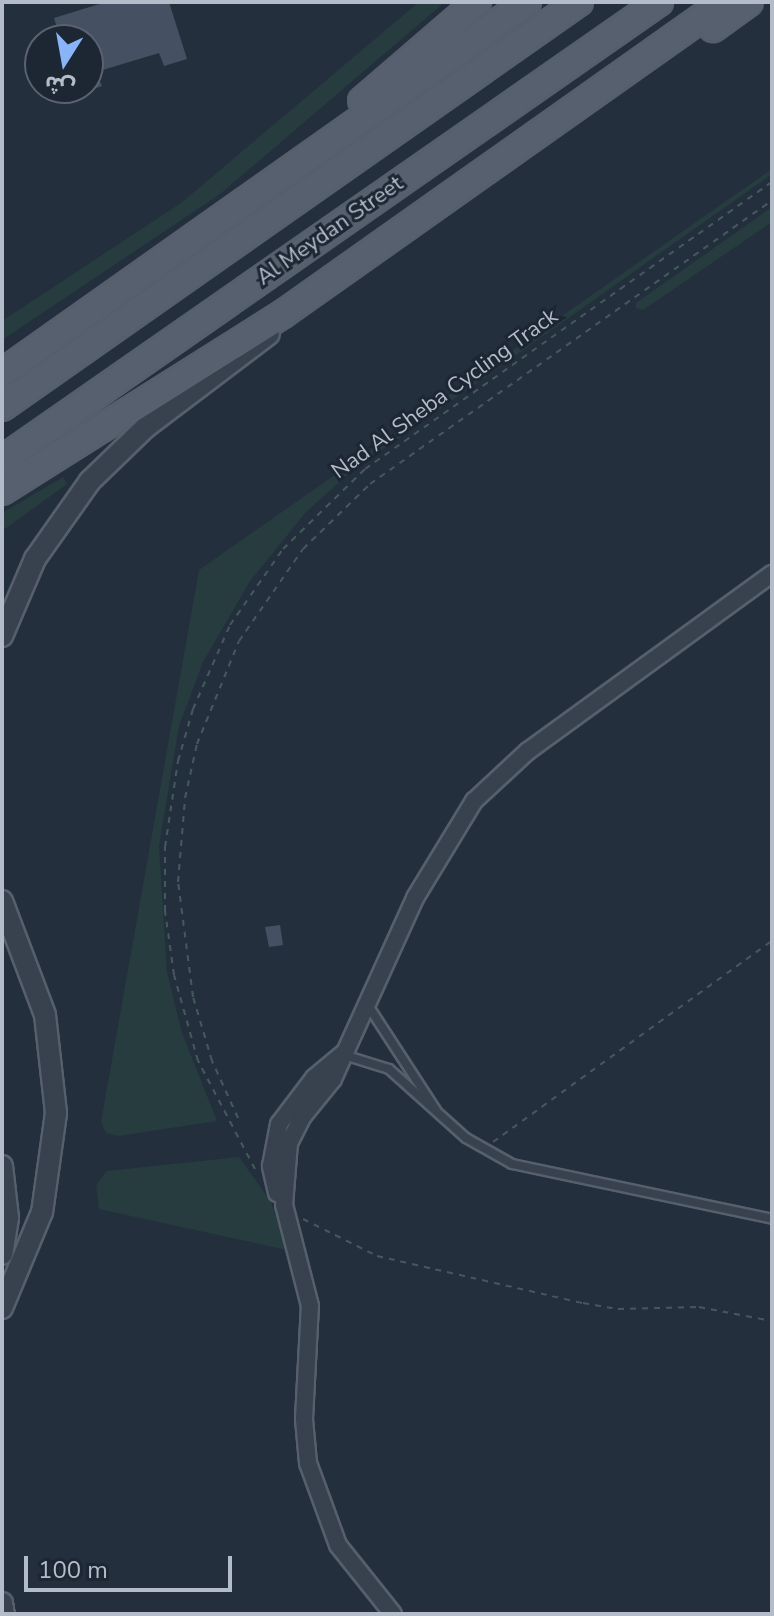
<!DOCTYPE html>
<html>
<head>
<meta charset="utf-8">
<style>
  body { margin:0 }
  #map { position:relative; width:774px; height:1616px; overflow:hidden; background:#242f3e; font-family:"Nunito Sans","Noto Sans Arabic",sans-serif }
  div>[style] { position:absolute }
  .green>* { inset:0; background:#263c3f }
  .building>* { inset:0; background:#455162 }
  .path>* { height:2px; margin-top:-1px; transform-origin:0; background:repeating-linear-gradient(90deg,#44595c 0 6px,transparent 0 12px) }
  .roads { filter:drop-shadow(2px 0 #565f6c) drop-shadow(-2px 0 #565f6c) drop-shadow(0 2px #565f6c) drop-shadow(0 -2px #565f6c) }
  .service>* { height:8px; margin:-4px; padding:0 4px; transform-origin:4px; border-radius:4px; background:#38414e }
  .minor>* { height:16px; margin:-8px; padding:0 8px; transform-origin:8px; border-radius:8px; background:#38414e }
  .tertiary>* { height:20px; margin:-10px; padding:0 10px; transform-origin:10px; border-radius:10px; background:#38414e }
  .primary>* { height:26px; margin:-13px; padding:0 13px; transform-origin:13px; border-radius:13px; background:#56606e }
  span { translate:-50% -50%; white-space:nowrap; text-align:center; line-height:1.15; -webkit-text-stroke:6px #1d2633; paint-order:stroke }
  .street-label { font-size:22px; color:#b4bcc9 }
  .frame { position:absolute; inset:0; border:4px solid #b4bcc9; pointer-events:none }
  .north { position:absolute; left:24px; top:24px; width:80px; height:80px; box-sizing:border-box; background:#1d2633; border:2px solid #59626f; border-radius:50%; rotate:191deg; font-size:22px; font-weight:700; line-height:32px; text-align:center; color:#b4bcc9 }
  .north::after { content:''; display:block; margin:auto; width:28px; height:36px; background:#8ab4f8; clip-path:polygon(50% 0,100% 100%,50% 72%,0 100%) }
  .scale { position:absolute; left:24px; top:1556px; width:208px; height:36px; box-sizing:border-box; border:4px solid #b4bcc9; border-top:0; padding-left:10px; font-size:24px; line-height:28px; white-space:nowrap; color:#b4bcc9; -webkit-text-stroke:6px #1d2633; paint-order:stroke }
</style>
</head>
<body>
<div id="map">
  <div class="green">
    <div style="clip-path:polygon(419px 2px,445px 2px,220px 194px,2px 340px,2px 321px,181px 203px)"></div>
    <div style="clip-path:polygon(772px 169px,772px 174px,352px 471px,307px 511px,250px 581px,203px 662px,179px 726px,159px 846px,167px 972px,182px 1033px,217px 1121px,118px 1136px,106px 1133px,101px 1122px,199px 570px)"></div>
    <div style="clip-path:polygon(772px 207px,772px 222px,643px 310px,636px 308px,636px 303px)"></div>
    <div style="clip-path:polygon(63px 477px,67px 484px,2px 531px,2px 513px)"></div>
    <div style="clip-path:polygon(239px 1157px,271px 1202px,287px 1250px,99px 1209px,96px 1185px,107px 1171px)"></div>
  </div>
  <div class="building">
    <div style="clip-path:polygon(106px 2px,169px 2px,187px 59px,164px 66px,159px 53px,96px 72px,102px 86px,79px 94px,77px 88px,88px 88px,88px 40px,61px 40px,54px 18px)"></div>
    <div style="clip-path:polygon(280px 925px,283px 945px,269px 947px,265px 927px)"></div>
  </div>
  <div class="path">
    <div style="left:238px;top:1118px;width:63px;rotate:-114.5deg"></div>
    <div style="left:212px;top:1061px;width:67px;rotate:-106.5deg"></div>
    <div style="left:193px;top:997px;width:116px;rotate:-97.4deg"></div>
    <div style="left:178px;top:882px;width:84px;rotate:-85.2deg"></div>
    <div style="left:185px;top:798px;width:55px;rotate:-77.5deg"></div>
    <div style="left:197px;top:744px;width:111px;rotate:-67.8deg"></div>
    <div style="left:239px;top:641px;width:112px;rotate:-55.2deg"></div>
    <div style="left:303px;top:549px;width:93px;rotate:-44.1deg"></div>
    <div style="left:370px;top:484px;width:492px;rotate:-35.2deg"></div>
    <div style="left:493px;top:1142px;width:344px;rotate:-35.8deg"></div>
    <div style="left:255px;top:1169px;width:122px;rotate:-117.8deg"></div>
    <div style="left:198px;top:1061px;width:89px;rotate:-105.6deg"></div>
    <div style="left:174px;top:975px;width:65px;rotate:-98deg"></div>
    <div style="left:165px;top:911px;width:64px;rotate:-90deg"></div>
    <div style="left:165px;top:847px;width:87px;rotate:-81.4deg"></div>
    <div style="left:178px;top:761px;width:54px;rotate:-73.9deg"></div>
    <div style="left:193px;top:709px;width:92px;rotate:-66.2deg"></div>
    <div style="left:230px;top:625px;width:93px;rotate:-55.1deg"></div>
    <div style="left:283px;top:549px;width:115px;rotate:-44.3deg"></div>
    <div style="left:365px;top:469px;width:498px;rotate:-35.2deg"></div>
    <div style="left:303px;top:1219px;width:83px;rotate:26.6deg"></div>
    <div style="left:377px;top:1256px;width:211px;rotate:12.9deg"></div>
    <div style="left:583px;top:1303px;width:36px;rotate:10deg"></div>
    <div style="left:618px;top:1309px;width:81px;rotate:-1.4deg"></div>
    <div style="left:699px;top:1307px;width:74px;rotate:10.9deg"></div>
  </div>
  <div class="roads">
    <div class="service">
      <div style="left:369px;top:1007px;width:123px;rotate:57deg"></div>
      <div style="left:344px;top:1055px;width:47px;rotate:17.3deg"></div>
      <div style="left:389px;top:1069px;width:103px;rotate:41.9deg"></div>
      <div style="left:466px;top:1138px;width:53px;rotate:29.5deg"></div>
      <div style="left:512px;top:1164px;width:266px;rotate:11.9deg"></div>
    </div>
    <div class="minor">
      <div style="left:277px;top:1193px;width:28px;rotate:-103deg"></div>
      <div style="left:271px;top:1166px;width:43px;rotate:-79.2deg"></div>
      <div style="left:279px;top:1124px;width:58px;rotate:-52.7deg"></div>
      <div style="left:314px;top:1078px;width:38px;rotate:-40deg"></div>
      <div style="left:393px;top:1614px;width:88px;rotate:-128.6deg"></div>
      <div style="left:338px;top:1545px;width:87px;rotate:-110.1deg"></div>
      <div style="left:308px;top:1463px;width:44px;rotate:-95.2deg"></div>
      <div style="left:304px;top:1419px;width:113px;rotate:-87deg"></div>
      <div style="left:310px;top:1306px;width:104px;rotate:-104.4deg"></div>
      <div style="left:284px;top:1205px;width:62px;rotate:-85.4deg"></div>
      <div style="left:289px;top:1143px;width:30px;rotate:-63deg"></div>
      <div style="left:303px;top:1116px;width:48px;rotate:-51deg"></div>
      <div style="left:333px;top:1079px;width:199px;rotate:-65.6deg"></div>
      <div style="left:415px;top:898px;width:114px;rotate:-58.7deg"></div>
      <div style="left:474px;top:801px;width:74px;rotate:-42.8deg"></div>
      <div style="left:528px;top:751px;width:301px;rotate:-36deg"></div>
    </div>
    <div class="tertiary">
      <div style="left:2px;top:636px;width:84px;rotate:-66.8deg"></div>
      <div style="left:35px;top:559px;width:95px;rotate:-54.8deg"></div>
      <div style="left:90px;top:481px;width:78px;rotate:-44deg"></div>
      <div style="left:146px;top:427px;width:154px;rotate:-37.1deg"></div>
      <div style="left:2px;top:901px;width:122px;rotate:69.3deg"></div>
      <div style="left:45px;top:1015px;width:99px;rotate:83.6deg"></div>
      <div style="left:56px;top:1113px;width:100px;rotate:98deg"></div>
      <div style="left:42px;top:1212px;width:104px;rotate:112.6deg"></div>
      <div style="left:2px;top:1166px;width:52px;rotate:83.4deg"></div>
      <div style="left:8px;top:1218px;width:36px;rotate:99deg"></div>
      <div style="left:2px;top:1603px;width:11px;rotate:80deg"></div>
    </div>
    <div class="primary">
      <div style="left:713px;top:28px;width:44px;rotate:-35.8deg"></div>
      <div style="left:362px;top:101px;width:152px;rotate:-40.7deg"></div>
      <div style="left:2px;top:373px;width:643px;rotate:-35.25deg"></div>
      <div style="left:2px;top:407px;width:705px;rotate:-35.07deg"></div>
      <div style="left:2px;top:460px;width:801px;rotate:-34.88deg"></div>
      <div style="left:2px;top:491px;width:332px;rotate:-32.2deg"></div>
      <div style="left:283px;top:314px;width:540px;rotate:-35.28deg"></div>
    </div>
  </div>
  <div class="street-label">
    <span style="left:330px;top:231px;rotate:-35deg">Al Meydan Street</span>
    <span style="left:445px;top:394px;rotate:-36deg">Nad Al Sheba Cycling Track</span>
  </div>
  <div class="frame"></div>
  <div class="north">ش</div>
  <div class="scale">100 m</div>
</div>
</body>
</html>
